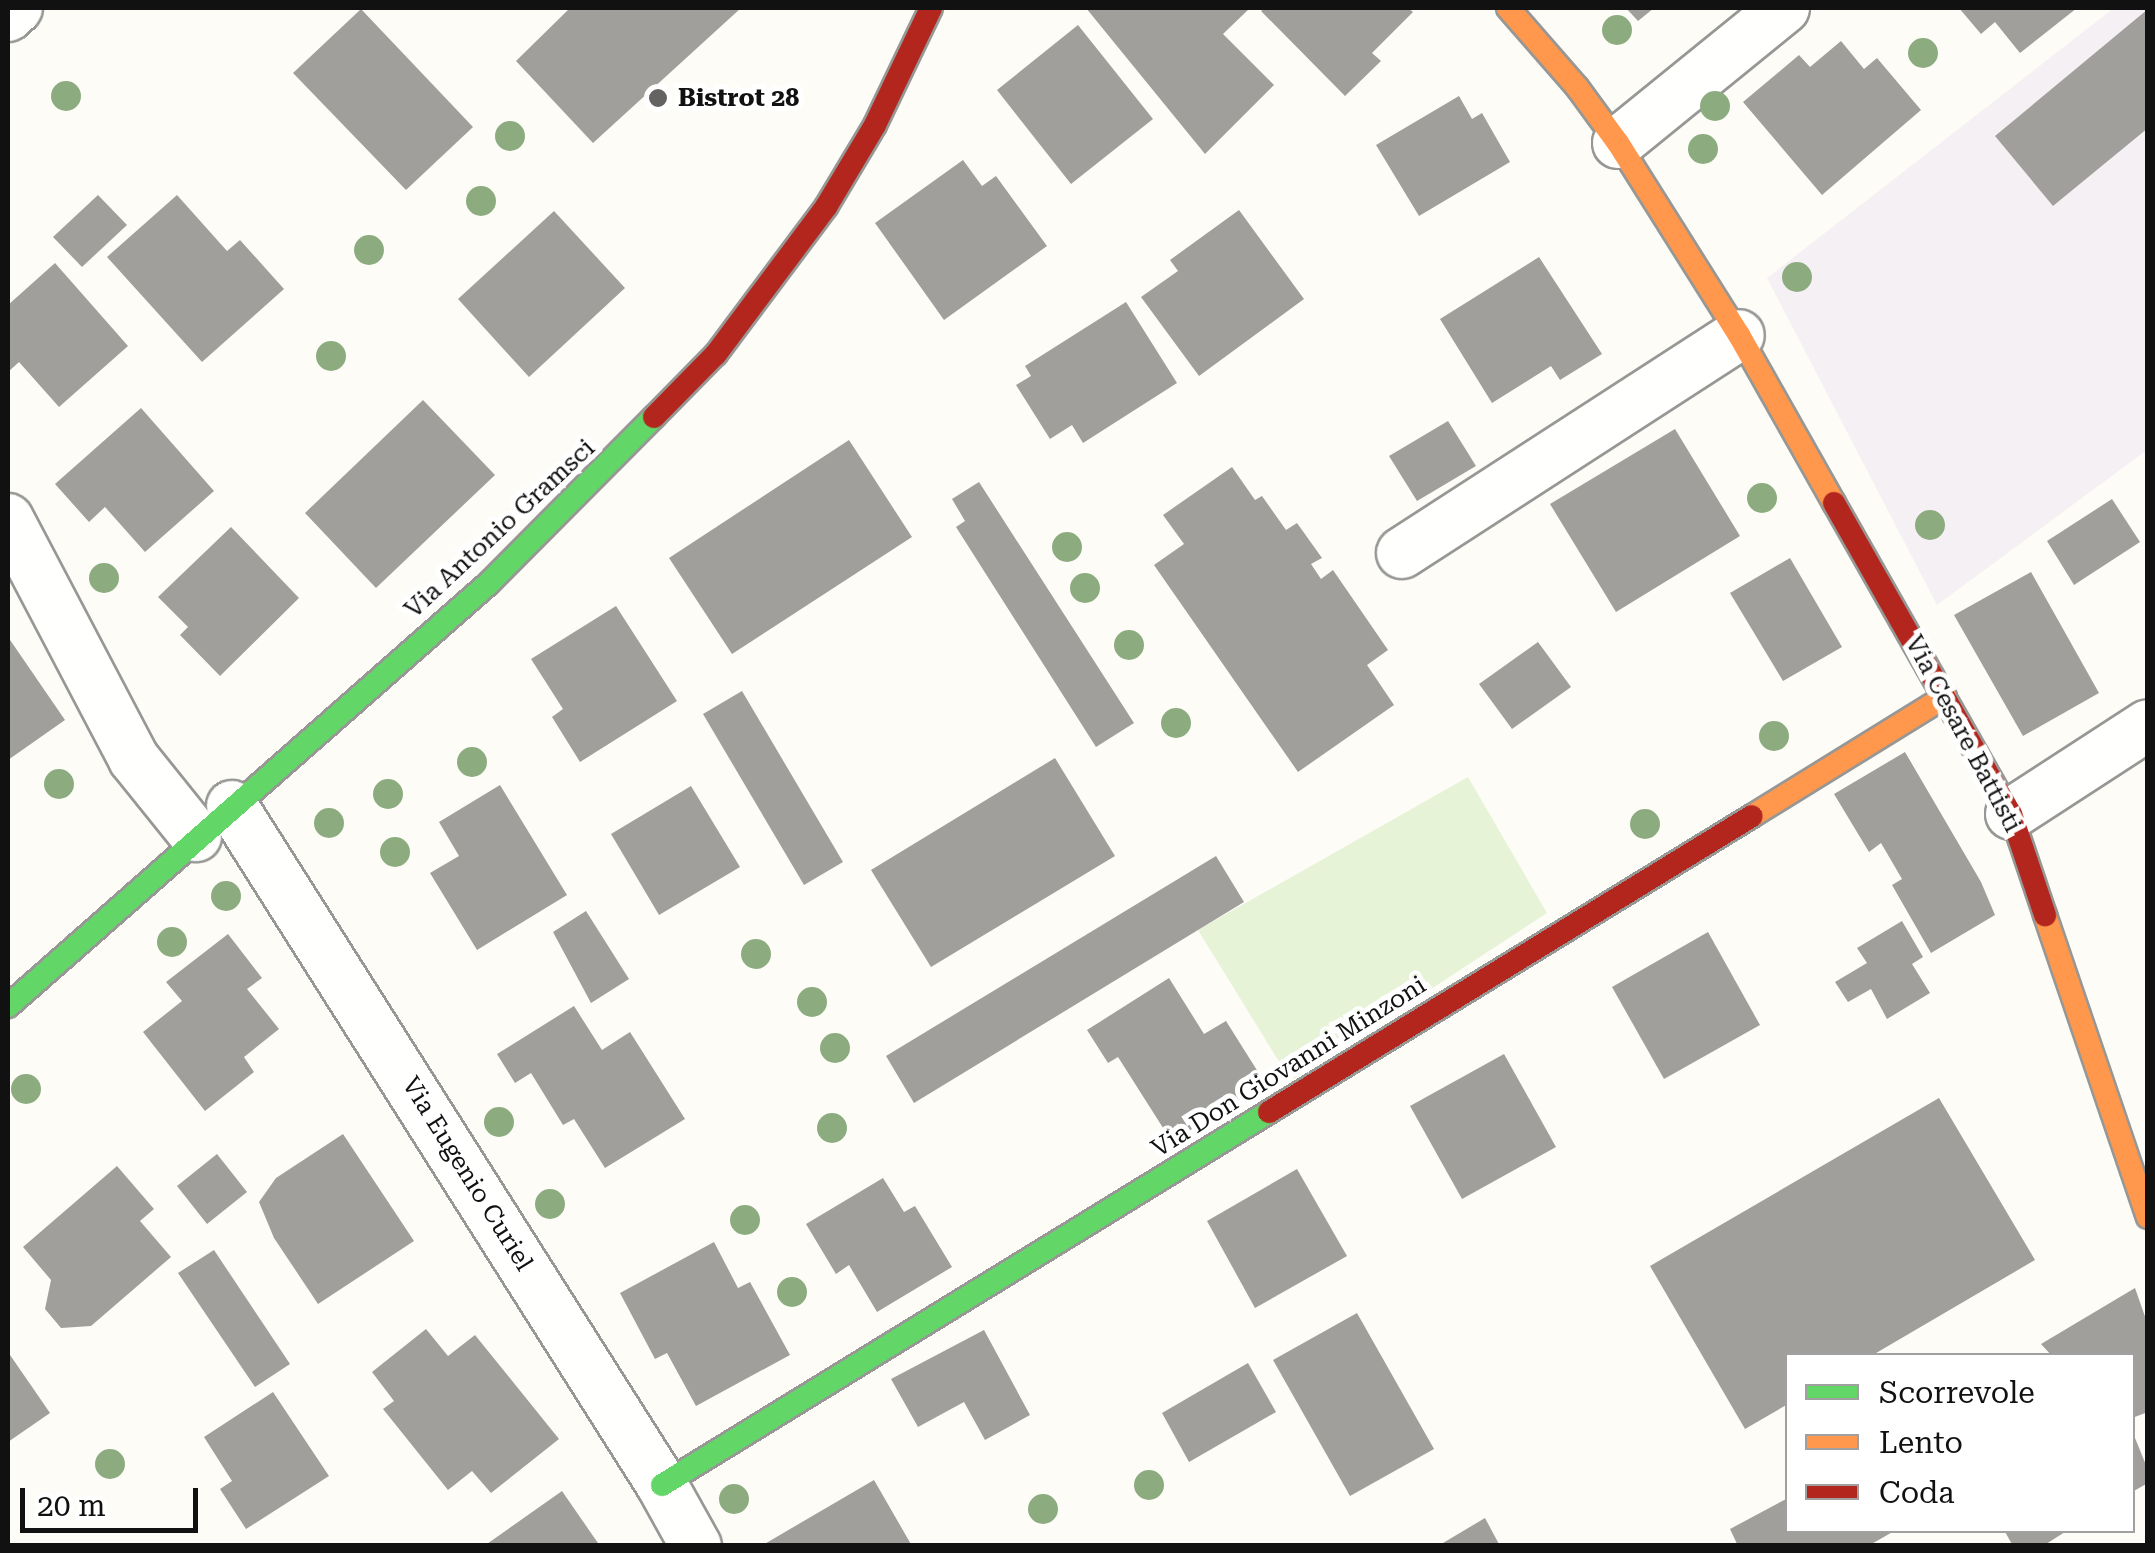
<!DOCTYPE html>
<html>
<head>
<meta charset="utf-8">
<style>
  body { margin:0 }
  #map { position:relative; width:2155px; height:1553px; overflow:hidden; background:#fdfcf7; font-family:"Roboto Serif",serif }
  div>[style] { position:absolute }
  .industrial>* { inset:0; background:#f5f0f3 }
  .green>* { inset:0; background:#e7f3d7 }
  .building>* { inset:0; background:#a19f9c }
  .roads { filter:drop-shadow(2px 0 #979795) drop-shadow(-2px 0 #979795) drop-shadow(0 2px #979795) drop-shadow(0 -2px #979795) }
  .street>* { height:50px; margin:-25px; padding:0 25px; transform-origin:25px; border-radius:25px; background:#fffffe }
  .fast>* { height:22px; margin:-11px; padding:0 11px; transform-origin:11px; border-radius:11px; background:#63d668 }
  .slow>* { height:22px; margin:-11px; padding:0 11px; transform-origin:11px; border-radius:11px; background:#ff974d }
  .jam>* { height:22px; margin:-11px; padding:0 11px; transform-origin:11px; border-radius:11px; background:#b3261e }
  .trees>* { width:30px; height:30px; margin:-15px; border-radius:50%; background:#8cac80 }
  .dots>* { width:28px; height:28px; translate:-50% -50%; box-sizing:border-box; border:5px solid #fff; border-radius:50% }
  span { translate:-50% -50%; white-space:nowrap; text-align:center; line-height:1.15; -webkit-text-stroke:10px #fff; paint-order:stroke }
  .poi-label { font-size:25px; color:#111; font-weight:700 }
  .left { translate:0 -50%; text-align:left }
  .street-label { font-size:25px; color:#111 }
  .frame { position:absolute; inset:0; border:10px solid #111; pointer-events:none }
  .legend { position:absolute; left:1785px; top:1353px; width:350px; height:180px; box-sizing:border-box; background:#fff; border:2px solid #a0a0a0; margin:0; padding:12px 18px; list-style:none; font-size:30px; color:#111 }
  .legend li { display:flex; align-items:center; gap:20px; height:50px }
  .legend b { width:50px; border:2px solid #a0a0a0 }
  .scale { position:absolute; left:20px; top:1488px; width:178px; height:45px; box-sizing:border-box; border:5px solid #111; border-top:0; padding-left:12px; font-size:30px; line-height:35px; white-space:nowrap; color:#111; -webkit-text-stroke:8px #fff; paint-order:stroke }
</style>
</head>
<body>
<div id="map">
  <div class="industrial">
    <div style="clip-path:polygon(2114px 8px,2147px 8px,2147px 450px,1937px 605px,1767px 278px)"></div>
  </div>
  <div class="green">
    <div style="clip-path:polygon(1468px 777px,1547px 913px,1291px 1081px,1198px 930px)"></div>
  </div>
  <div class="building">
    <div style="clip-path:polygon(570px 8px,741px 8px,593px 143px,516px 61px)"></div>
    <div style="clip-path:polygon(1086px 8px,1250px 8px,1223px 34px,1274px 85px,1205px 154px)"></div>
    <div style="clip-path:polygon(1265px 8px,1408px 8px,1413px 12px,1372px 53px,1381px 61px,1345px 96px,1261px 11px)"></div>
    <div style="clip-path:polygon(1626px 8px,1654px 8px,1638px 21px)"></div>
    <div style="clip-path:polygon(1959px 8px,2077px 8px,2020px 53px,1995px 22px,1981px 34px)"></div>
    <div style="clip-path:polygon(361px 9px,473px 127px,406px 190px,293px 73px)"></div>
    <div style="clip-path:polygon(2148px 9px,2148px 128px,2053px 206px,1995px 136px)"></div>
    <div style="clip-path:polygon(1078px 25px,1153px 119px,1071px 184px,997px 90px)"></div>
    <div style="clip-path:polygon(1841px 41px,1864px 69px,1877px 58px,1921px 110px,1822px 195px,1743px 102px,1799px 55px,1810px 67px)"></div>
    <div style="clip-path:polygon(1459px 96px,1472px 119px,1482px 113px,1510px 162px,1419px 216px,1376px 145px)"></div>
    <div style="clip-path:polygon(963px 160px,982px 186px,996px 176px,1047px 246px,944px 320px,875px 223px)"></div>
    <div style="clip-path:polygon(98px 195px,127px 225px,82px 267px,53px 237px)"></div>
    <div style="clip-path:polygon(177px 195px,227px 251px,240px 240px,284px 289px,202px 362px,107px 257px)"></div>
    <div style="clip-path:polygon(1239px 210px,1304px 299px,1199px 376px,1141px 297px,1178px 271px,1170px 260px)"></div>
    <div style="clip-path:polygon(554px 211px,625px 288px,529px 377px,458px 299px)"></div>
    <div style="clip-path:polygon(1539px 257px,1602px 354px,1560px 380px,1551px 366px,1492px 403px,1440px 319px)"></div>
    <div style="clip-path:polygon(55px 263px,128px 346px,59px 407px,19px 362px,8px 372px,8px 305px)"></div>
    <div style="clip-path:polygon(1126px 302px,1177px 383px,1083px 443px,1072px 425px,1050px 439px,1016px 385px,1031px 376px,1025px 366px)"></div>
    <div style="clip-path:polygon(423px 400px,495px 475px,376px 588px,305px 513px)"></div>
    <div style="clip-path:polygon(141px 408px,214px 491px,145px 552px,105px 507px,89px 522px,55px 484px)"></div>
    <div style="clip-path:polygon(1448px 421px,1476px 466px,1417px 501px,1389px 456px)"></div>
    <div style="clip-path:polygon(1675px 429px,1740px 536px,1616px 612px,1550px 504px)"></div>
    <div style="clip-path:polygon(849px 440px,912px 537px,732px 654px,669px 558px)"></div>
    <div style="clip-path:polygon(1232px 467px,1255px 500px,1262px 496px,1286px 530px,1297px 523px,1322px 558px,1311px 564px,1321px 579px,1333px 570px,1388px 650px,1367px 665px,1394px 705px,1298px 772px,1154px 565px,1184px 544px,1163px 515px)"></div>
    <div style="clip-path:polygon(979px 482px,1134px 723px,1096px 747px,956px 527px,965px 521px,952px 499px)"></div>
    <div style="clip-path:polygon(2112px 499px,2140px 542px,2074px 585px,2047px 541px)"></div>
    <div style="clip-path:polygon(231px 527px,299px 598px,220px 676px,180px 635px,188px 627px,158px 597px)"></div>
    <div style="clip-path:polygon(1790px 558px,1842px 647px,1783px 681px,1730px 593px)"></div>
    <div style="clip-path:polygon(2031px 572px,2099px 693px,2023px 736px,1954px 615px)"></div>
    <div style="clip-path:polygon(616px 606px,677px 701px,580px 762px,552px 717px,563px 709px,531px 659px)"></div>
    <div style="clip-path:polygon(8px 637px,65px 720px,8px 760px)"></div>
    <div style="clip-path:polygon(1538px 642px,1571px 687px,1512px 729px,1479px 684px)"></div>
    <div style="clip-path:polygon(742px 691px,843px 862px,804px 885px,703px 714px)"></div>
    <div style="clip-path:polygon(1905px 752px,1981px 882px,1995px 915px,1931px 953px,1892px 885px,1902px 879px,1881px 843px,1869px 852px,1834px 794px)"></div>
    <div style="clip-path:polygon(1055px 758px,1115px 856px,931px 967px,871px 870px)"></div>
    <div style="clip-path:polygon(500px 785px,567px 895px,477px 950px,430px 873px,459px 856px,439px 822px)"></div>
    <div style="clip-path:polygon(691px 786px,740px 867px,659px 915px,611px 834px)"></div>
    <div style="clip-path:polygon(1216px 856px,1244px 902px,914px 1103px,886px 1056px)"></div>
    <div style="clip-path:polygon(586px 911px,629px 979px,591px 1003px,553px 932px)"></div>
    <div style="clip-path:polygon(1902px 921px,1923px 957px,1912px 964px,1930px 993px,1887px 1019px,1871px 989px,1848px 1002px,1835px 982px,1867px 963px,1857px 948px)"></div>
    <div style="clip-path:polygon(1708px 932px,1760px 1025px,1664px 1079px,1612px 987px)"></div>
    <div style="clip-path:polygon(228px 934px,262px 978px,247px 989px,279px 1029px,244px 1057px,254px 1072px,205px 1111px,143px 1032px,182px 1001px,166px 982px)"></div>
    <div style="clip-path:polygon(1169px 978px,1204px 1034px,1226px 1021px,1265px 1083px,1172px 1142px,1118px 1057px,1108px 1063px,1087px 1030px)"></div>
    <div style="clip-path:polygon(574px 1006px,602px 1050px,630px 1032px,685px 1119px,605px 1168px,574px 1119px,563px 1125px,531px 1073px,515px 1083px,497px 1054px)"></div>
    <div style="clip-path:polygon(1504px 1054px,1556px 1147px,1462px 1199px,1410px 1106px)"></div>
    <div style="clip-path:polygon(1939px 1098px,2035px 1260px,1871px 1356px,1788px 1356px,1788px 1404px,1745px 1429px,1650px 1266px)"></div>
    <div style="clip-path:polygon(343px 1134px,414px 1241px,318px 1304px,274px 1238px,259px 1202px,276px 1178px)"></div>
    <div style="clip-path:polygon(217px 1154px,247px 1192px,207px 1224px,177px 1186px)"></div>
    <div style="clip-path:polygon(117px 1166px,154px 1209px,140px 1221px,171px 1257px,91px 1326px,61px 1328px,45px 1309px,51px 1280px,23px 1247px)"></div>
    <div style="clip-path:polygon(1297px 1169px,1347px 1256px,1255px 1308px,1207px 1221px)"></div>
    <div style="clip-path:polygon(883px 1178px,904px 1212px,915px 1206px,952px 1267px,877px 1312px,849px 1265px,836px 1274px,806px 1224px)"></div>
    <div style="clip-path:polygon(714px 1242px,738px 1288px,750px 1282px,790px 1355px,696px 1406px,667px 1353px,655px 1359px,620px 1293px)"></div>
    <div style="clip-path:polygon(214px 1250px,290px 1364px,255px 1387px,178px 1273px)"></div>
    <div style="clip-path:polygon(2135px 1288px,2148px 1325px,2148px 1412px,2132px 1418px,2132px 1356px,2052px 1356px,2041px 1344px)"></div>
    <div style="clip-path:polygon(1357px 1313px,1434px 1449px,1350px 1496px,1273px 1360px)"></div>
    <div style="clip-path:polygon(426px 1329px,448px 1356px,475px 1335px,559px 1439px,491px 1493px,472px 1471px,448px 1490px,383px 1409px,394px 1401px,372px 1372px)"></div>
    <div style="clip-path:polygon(984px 1330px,1030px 1415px,985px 1440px,964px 1402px,918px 1427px,891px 1379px)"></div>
    <div style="clip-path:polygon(8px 1352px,50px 1413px,8px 1442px)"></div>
    <div style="clip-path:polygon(1248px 1363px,1276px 1412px,1189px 1462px,1162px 1413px)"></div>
    <div style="clip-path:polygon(273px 1392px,329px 1476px,246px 1529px,220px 1489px,232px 1481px,204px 1437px)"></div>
    <div style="clip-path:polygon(2133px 1433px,2148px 1470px,2148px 1483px,2132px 1492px)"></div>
    <div style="clip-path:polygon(874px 1480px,912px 1546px,761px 1546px)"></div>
    <div style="clip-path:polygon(562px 1491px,600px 1546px,484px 1546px)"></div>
    <div style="clip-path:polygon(1788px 1498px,1788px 1530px,1896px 1530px,1868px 1546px,1738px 1546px,1730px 1529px)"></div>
    <div style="clip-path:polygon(1485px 1518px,1500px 1546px,1438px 1546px)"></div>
    <div style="clip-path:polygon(2004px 1530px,2068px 1530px,2043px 1546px,2013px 1546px)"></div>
  </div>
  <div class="roads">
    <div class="street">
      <div style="left:8px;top:16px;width:12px;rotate:-42deg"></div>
      <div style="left:1618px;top:143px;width:214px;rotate:-39.1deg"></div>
      <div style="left:8px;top:519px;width:271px;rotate:62.3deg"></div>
      <div style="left:134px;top:759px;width:99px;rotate:51.2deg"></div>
      <div style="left:1402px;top:553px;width:401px;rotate:-32.9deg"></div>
      <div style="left:232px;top:806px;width:804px;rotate:57.65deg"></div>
      <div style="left:662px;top:1485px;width:70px;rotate:60.9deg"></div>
      <div style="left:2011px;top:814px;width:163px;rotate:-33deg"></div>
    </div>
    <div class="fast">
      <div style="left:8px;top:1006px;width:641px;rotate:-41.33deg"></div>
      <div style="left:489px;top:583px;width:234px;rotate:-45.2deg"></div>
      <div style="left:662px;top:1485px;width:712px;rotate:-31.57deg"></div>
    </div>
    <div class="slow">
      <div style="left:1508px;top:8px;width:105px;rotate:48.9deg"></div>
      <div style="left:1577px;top:87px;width:69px;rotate:53.8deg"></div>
      <div style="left:1618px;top:143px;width:227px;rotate:57.8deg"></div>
      <div style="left:1739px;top:335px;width:193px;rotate:60.5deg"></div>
      <div style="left:1752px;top:816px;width:227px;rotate:-31.7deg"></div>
      <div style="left:2045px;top:915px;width:319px;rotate:71.2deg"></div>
    </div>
    <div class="jam">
      <div style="left:654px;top:417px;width:88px;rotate:-45.5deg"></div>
      <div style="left:716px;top:354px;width:184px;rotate:-53.2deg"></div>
      <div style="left:826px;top:207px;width:96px;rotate:-59.1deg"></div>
      <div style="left:875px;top:125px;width:130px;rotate:-64.4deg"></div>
      <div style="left:1834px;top:503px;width:358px;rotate:60.4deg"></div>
      <div style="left:2011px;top:814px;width:107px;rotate:71.4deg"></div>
      <div style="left:1269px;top:1112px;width:566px;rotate:-31.5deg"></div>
    </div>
  </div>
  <div class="trees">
    <div style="left:1617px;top:30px"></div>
    <div style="left:1923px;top:53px"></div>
    <div style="left:66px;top:96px"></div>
    <div style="left:1715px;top:106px"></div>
    <div style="left:510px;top:136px"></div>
    <div style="left:1703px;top:149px"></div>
    <div style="left:481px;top:201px"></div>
    <div style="left:369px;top:250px"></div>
    <div style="left:1797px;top:277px"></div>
    <div style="left:331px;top:356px"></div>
    <div style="left:1762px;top:498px"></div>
    <div style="left:1930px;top:525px"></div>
    <div style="left:1067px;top:547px"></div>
    <div style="left:104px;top:578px"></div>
    <div style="left:1085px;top:588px"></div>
    <div style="left:1129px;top:645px"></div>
    <div style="left:1176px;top:723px"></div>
    <div style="left:1774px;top:736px"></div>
    <div style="left:472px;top:762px"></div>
    <div style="left:59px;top:784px"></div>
    <div style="left:388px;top:794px"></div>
    <div style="left:329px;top:823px"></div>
    <div style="left:1645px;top:824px"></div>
    <div style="left:395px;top:852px"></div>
    <div style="left:226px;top:896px"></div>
    <div style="left:172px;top:942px"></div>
    <div style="left:756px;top:954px"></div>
    <div style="left:812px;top:1002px"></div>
    <div style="left:835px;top:1048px"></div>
    <div style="left:26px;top:1089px"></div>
    <div style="left:499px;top:1122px"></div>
    <div style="left:832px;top:1128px"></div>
    <div style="left:550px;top:1204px"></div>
    <div style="left:745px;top:1220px"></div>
    <div style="left:792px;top:1292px"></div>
    <div style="left:110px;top:1464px"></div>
    <div style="left:1149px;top:1485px"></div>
    <div style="left:734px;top:1499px"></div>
    <div style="left:1043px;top:1509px"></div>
  </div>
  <div class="dots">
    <div style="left:658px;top:98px;background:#646362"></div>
  </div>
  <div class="poi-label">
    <span class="left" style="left:678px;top:98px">Bistrot 28</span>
  </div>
  <div class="street-label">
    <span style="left:500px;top:529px;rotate:-43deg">Via Antonio Gramsci</span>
    <span style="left:1963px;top:734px;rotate:62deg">Via Cesare Battisti</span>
    <span style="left:1289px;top:1067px;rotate:-32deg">Via Don Giovanni Minzoni</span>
    <span style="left:467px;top:1174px;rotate:58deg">Via Eugenio Curiel</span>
  </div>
  <div class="frame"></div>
  <ul class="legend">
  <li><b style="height:12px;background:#63d668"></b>Scorrevole</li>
  <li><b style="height:12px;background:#ff974d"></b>Lento</li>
  <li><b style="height:12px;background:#b3261e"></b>Coda</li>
  </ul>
  <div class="scale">20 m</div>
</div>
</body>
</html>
